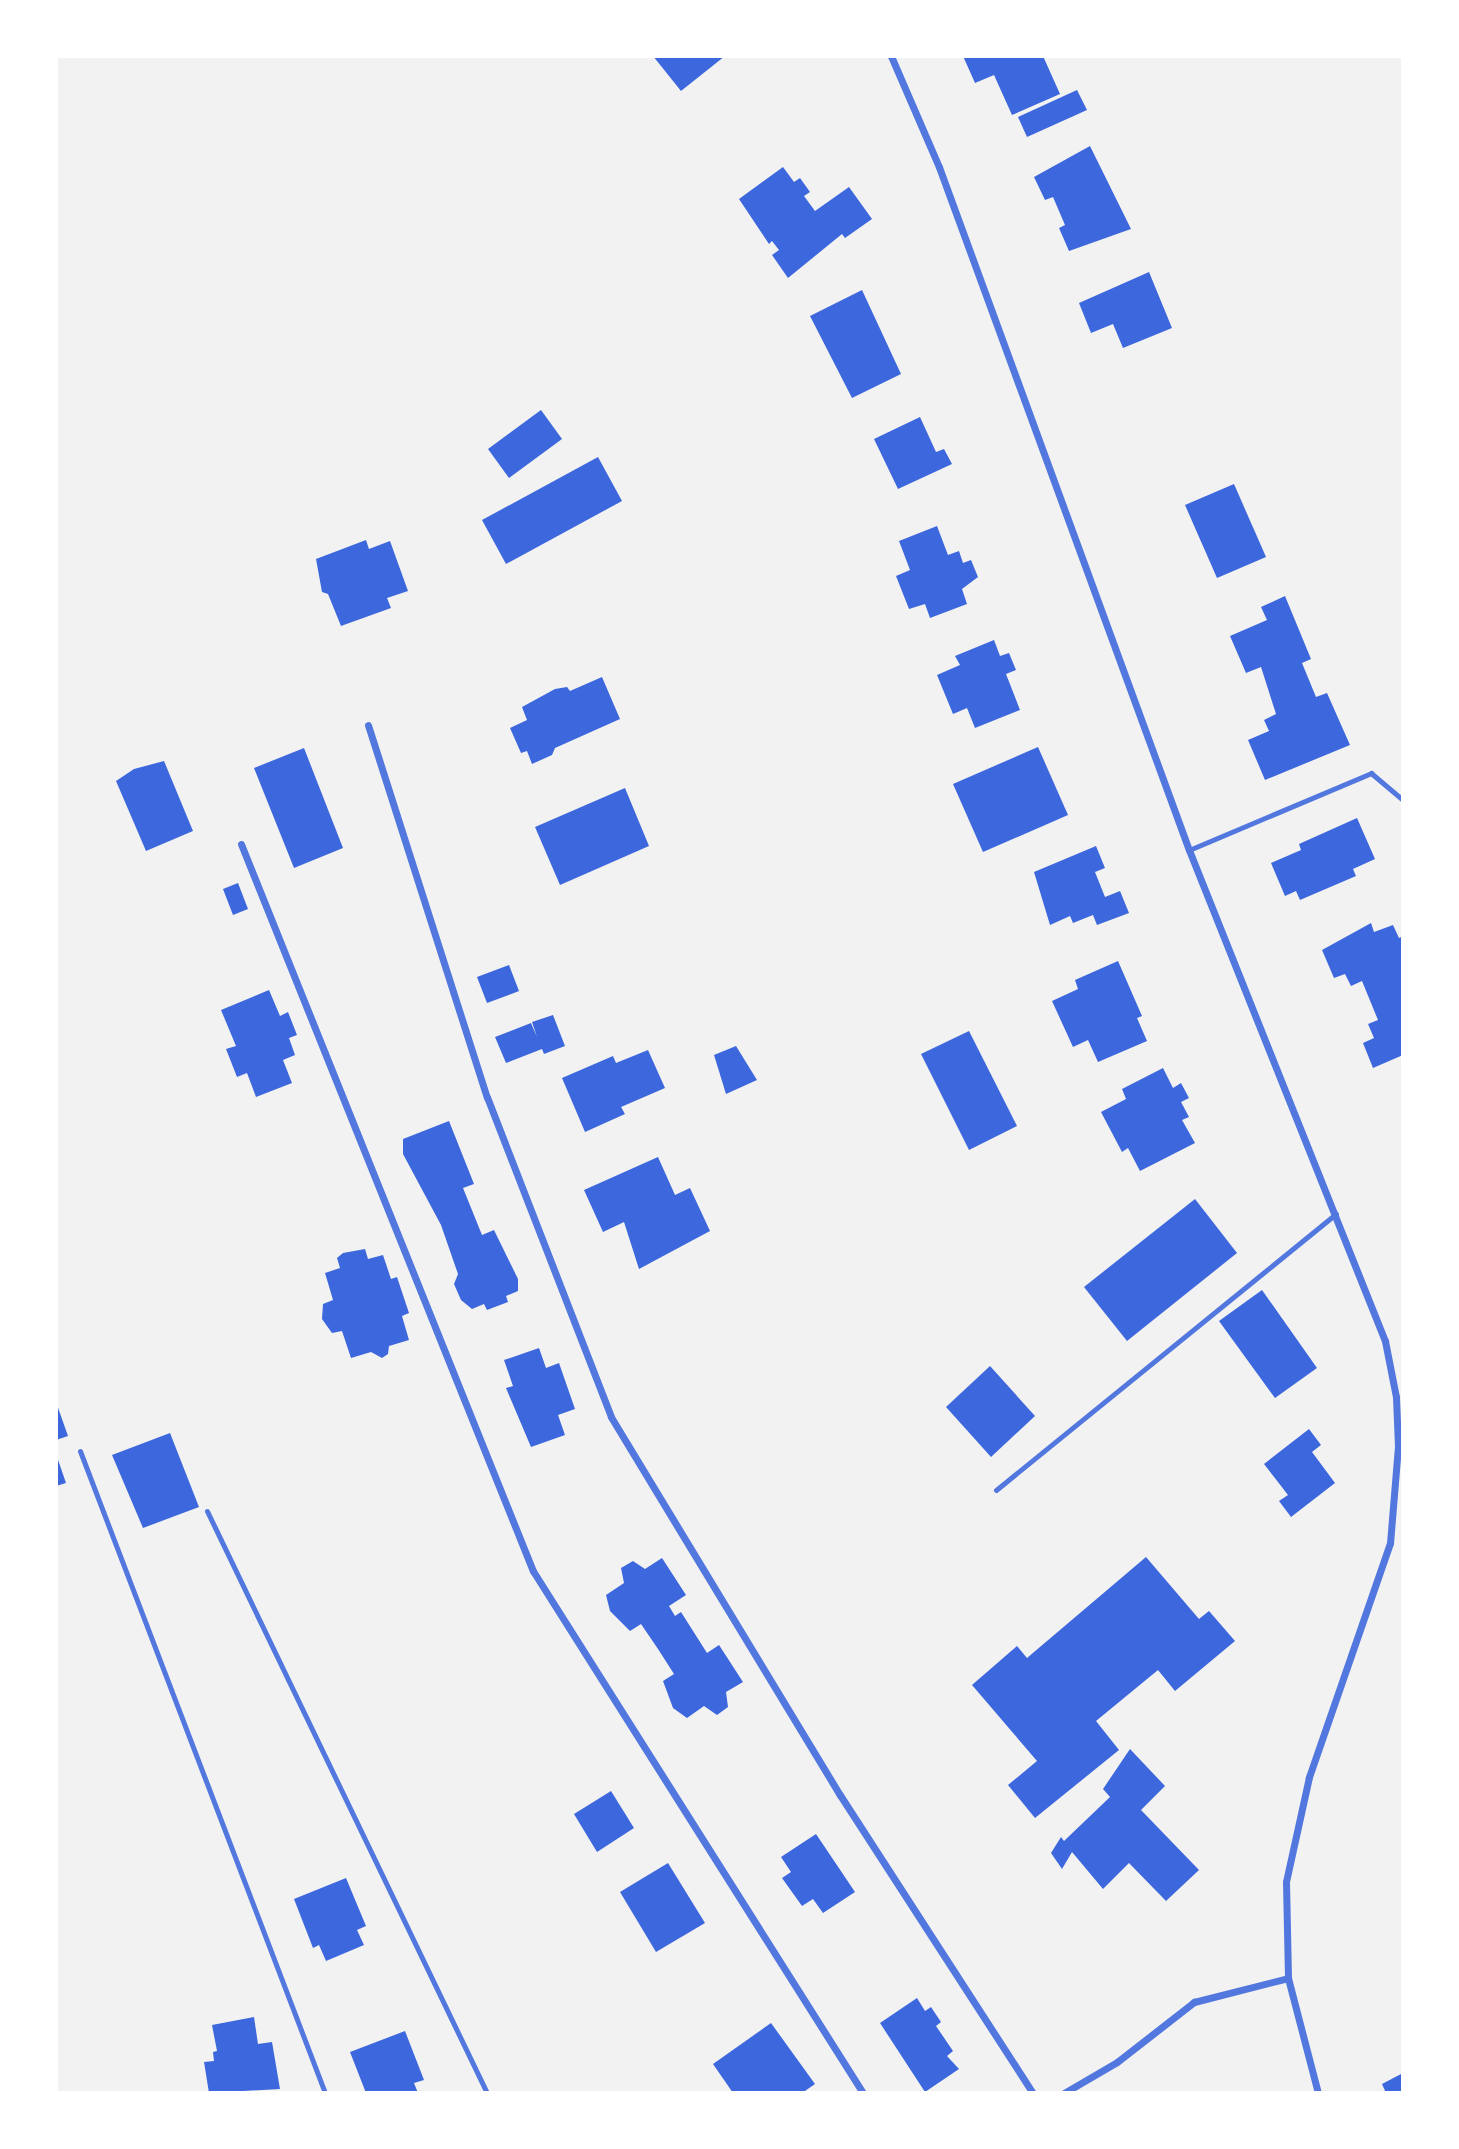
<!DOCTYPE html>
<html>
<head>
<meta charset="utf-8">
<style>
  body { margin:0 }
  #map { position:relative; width:1459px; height:2149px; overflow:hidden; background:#f2f2f2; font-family:Merriweather,serif }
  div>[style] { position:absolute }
  .building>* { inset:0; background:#3d67dc }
  .service>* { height:5px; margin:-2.5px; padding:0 2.5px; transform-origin:2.5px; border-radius:2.5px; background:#5277de }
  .minor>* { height:7px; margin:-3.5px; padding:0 3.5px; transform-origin:3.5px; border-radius:3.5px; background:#5277de }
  span { translate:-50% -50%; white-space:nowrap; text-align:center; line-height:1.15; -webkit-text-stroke:7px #fff; paint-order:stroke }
  .frame { position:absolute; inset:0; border:58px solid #fff; pointer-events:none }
</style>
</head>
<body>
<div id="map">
  <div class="building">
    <div style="clip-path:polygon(653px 56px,725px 56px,681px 91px)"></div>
    <div style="clip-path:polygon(963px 56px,1043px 56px,1060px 94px,1012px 115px,994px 75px,975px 83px)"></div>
    <div style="clip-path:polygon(1077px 90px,1087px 110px,1027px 137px,1018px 117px)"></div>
    <div style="clip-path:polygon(1090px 146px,1131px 229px,1069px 251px,1059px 228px,1065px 225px,1053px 197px,1045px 200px,1034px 177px)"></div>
    <div style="clip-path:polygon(783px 167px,794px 182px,800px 178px,810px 192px,804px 196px,815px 211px,849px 187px,872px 219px,845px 238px,842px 234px,788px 278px,772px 255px,779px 250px,772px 241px,769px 244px,739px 199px)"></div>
    <div style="clip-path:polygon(1149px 272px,1172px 328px,1123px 348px,1113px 324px,1091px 333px,1079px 303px)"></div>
    <div style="clip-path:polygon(862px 290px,901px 374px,852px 398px,810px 316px)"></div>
    <div style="clip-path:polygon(541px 410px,562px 439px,509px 478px,488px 449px)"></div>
    <div style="clip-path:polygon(920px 417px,936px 452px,944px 449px,952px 464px,898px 489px,874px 439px)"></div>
    <div style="clip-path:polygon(598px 457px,622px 501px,506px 564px,482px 520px)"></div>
    <div style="clip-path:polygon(1234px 484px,1266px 557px,1217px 578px,1185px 505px)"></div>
    <div style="clip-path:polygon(937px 526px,948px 555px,959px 551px,963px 563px,971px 560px,978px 577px,962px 589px,967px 604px,930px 618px,925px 604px,909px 609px,896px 576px,910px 570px,899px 541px)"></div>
    <div style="clip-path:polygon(366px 540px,369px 549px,390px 541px,408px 591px,387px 598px,391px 608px,341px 626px,328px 594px,322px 592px,316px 559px)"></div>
    <div style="clip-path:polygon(1285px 596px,1311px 659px,1302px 663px,1316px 697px,1327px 693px,1350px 745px,1265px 780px,1248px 740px,1269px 731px,1264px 720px,1276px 714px,1261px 667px,1246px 673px,1230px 636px,1267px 620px,1261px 607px)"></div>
    <div style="clip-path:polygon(994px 640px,1000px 656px,1009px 653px,1016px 670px,1006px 674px,1020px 710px,975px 728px,967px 708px,953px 714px,937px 675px,960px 665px,955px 656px)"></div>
    <div style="clip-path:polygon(602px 677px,620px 719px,555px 748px,552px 755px,532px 764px,527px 751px,521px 753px,510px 728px,527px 720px,522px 707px,555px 689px,567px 687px,570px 691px)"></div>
    <div style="clip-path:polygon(1038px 747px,1068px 815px,983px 852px,953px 784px)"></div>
    <div style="clip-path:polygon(304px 748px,343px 848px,294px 868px,254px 768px)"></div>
    <div style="clip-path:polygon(164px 761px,193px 831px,146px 851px,116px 781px,134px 769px)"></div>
    <div style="clip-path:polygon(625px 788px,649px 846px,560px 885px,535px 827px)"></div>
    <div style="clip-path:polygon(1357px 818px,1375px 859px,1353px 869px,1356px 876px,1300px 900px,1296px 891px,1285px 896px,1271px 863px,1301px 850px,1299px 844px)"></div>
    <div style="clip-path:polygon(1096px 846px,1105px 868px,1095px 872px,1105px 897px,1120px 891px,1129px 913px,1097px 925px,1093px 915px,1073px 923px,1070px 916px,1050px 925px,1034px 872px)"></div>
    <div style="clip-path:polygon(238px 883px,248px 909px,233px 915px,223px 889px)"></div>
    <div style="clip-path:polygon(1371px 923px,1374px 932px,1393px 925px,1399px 938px,1403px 936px,1403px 1055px,1373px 1068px,1363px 1043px,1374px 1038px,1368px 1024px,1378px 1020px,1362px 981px,1351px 986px,1345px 974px,1334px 978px,1322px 950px)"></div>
    <div style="clip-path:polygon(1118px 961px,1142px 1016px,1137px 1018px,1147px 1041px,1098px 1062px,1088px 1040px,1073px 1047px,1052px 1001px,1078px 989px,1075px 980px)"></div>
    <div style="clip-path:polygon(509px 965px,519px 991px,487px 1003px,477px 977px)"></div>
    <div style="clip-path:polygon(269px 990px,280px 1016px,288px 1012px,297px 1035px,289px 1038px,295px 1055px,283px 1060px,292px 1083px,256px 1097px,247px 1073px,237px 1077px,226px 1049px,236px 1046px,221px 1010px)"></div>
    <div style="clip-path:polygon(553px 1015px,565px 1046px,544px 1054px,542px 1049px,506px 1063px,495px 1037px,531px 1023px,537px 1037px,532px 1022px)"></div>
    <div style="clip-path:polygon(969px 1031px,1017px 1126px,969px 1150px,921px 1054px)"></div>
    <div style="clip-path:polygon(736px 1046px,757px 1080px,726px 1094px,714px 1055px)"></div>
    <div style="clip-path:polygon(648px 1050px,665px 1088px,621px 1107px,625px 1114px,585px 1132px,562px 1078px,613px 1056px,616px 1063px)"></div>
    <div style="clip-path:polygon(1163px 1068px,1173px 1088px,1181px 1083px,1189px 1098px,1181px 1102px,1189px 1117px,1182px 1120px,1195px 1143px,1140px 1171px,1128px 1148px,1122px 1152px,1101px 1112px,1126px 1099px,1122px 1089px)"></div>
    <div style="clip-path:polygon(449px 1121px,474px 1184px,463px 1188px,482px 1235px,494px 1230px,518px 1279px,518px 1291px,506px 1296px,508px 1302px,487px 1310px,484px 1304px,472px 1309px,461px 1300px,454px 1284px,458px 1274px,441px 1225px,403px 1154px,403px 1139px)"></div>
    <div style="clip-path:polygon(658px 1157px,675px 1195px,690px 1188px,710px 1231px,639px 1269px,624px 1222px,603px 1232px,584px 1190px)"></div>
    <div style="clip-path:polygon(1195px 1199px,1237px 1253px,1127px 1341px,1084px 1287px)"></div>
    <div style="clip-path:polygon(365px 1249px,368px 1259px,383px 1255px,391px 1279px,397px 1277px,409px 1313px,402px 1316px,409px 1340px,389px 1346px,388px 1354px,382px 1358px,371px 1352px,351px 1358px,342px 1331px,332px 1333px,322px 1319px,323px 1304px,333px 1300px,325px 1273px,340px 1268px,337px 1258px,343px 1253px)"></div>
    <div style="clip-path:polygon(1262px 1290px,1317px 1368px,1275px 1398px,1219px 1321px)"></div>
    <div style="clip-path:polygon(539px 1348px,546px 1368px,559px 1363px,575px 1409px,558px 1415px,565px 1435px,531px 1447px,506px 1388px,513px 1386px,504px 1360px)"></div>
    <div style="clip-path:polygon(990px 1366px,1035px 1416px,991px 1457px,946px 1407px)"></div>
    <div style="clip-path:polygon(56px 1402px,68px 1436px,56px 1440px)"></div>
    <div style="clip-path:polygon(1309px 1429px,1321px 1445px,1312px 1452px,1335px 1483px,1291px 1517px,1279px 1501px,1288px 1495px,1264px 1464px)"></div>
    <div style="clip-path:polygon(170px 1433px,199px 1507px,143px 1528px,112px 1455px)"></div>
    <div style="clip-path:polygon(56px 1454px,66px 1483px,56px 1486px)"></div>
    <div style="clip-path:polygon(1146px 1557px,1199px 1619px,1209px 1611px,1235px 1641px,1175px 1691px,1158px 1670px,1096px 1721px,1119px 1750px,1035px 1818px,1008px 1785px,1037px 1761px,972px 1685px,1017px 1646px,1027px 1658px)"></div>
    <div style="clip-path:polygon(662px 1558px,686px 1595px,669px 1606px,675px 1616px,681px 1612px,707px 1653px,719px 1645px,743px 1682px,726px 1692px,728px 1707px,717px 1715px,704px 1706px,687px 1718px,673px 1708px,663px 1681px,674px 1674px,658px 1649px,641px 1624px,630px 1631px,610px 1611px,606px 1595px,624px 1583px,621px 1568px,633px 1561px,645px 1569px)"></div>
    <div style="clip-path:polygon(1130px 1749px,1165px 1786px,1141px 1810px,1199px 1870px,1166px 1901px,1129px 1863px,1103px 1889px,1072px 1852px,1062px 1869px,1051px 1853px,1061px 1837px,1064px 1841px,1110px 1797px,1103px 1789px)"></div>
    <div style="clip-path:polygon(611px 1791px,634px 1828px,597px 1852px,574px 1814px)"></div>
    <div style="clip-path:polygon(816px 1834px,855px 1892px,823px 1913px,813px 1899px,802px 1906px,782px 1878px,791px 1872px,781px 1857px)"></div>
    <div style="clip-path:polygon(668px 1863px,705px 1923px,656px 1952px,620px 1892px)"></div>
    <div style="clip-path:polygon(346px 1878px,366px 1926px,357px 1930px,364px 1945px,326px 1961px,319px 1945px,313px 1948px,294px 1899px)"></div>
    <div style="clip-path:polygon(917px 1998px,925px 2011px,931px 2007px,941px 2022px,936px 2026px,953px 2051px,947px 2056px,959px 2069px,925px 2092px,880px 2023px)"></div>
    <div style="clip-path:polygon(254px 2017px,258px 2044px,272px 2042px,280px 2089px,209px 2093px,204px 2062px,214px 2061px,213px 2052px,217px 2051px,212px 2025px)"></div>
    <div style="clip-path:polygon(771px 2023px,815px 2084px,802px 2093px,733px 2093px,713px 2064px)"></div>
    <div style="clip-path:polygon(405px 2031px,424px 2080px,414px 2083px,418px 2093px,366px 2093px,350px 2052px)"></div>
    <div style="clip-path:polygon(1403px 2073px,1403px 2093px,1386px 2093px,1382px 2084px)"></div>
  </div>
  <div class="service">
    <div style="left:1189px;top:850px;width:198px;rotate:-22.9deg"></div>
    <div style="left:1371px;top:773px;width:42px;rotate:40.2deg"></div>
    <div style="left:80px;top:1451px;width:687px;rotate:69.11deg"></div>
    <div style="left:996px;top:1490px;width:438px;rotate:-39.1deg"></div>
    <div style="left:207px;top:1511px;width:646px;rotate:64.31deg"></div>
  </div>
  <div class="minor">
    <div style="left:891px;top:56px;width:121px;rotate:66.6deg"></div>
    <div style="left:939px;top:167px;width:727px;rotate:69.9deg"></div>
    <div style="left:1189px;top:850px;width:529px;rotate:68.24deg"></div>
    <div style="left:1385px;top:1341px;width:57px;rotate:78.9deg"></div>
    <div style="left:1396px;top:1397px;width:49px;rotate:87.7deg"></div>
    <div style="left:1398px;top:1446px;width:97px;rotate:94.7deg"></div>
    <div style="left:1390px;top:1543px;width:248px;rotate:109.1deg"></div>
    <div style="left:1309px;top:1777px;width:107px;rotate:102.4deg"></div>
    <div style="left:1286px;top:1882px;width:96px;rotate:88.8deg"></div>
    <div style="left:1288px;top:1978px;width:119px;rotate:75.4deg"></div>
    <div style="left:368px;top:725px;width:391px;rotate:72.3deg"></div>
    <div style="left:487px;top:1097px;width:343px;rotate:68.8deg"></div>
    <div style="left:611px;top:1417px;width:442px;rotate:58.8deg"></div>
    <div style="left:840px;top:1795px;width:355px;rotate:57.1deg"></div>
    <div style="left:241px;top:844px;width:783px;rotate:68.12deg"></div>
    <div style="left:533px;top:1571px;width:618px;rotate:57.7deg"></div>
    <div style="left:1064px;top:2093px;width:61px;rotate:-30.3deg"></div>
    <div style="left:1117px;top:2062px;width:98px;rotate:-37.9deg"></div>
    <div style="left:1194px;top:2002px;width:97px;rotate:-14.3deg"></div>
  </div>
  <div class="frame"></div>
</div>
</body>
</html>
